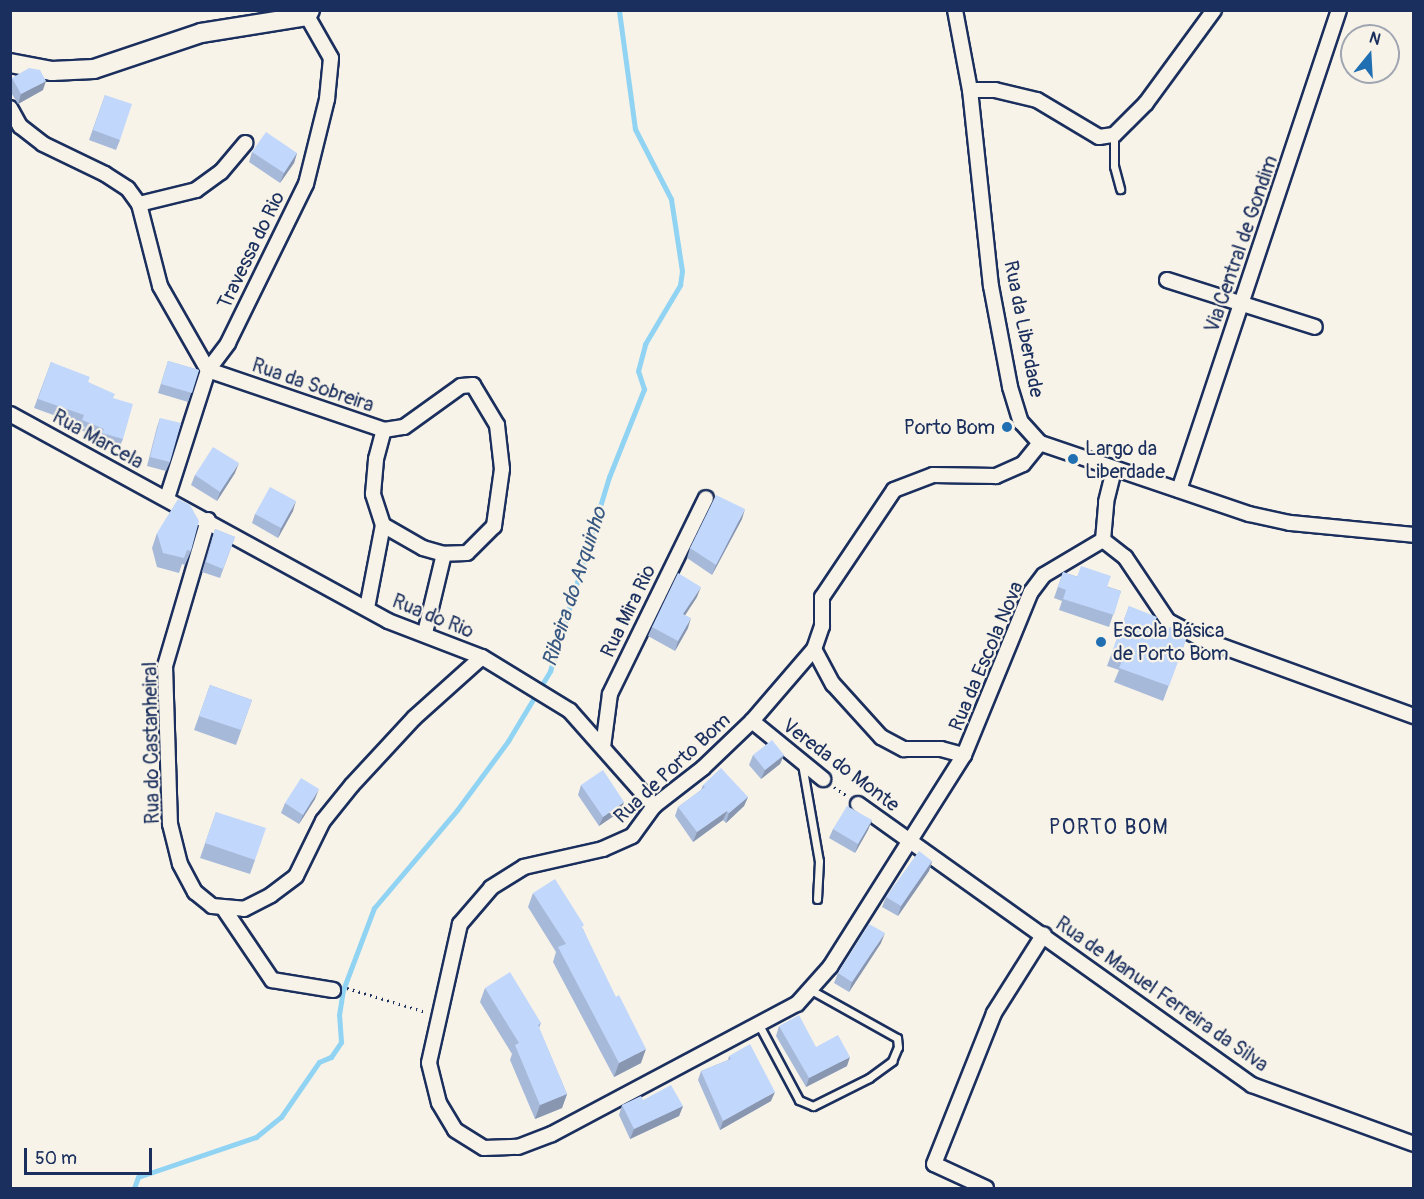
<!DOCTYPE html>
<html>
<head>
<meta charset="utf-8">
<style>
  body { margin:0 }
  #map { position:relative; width:1424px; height:1199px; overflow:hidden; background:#f7f3e8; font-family:Pangolin,sans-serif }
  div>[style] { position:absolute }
  .stream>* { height:5px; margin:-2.5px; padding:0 2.5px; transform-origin:2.5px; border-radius:2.5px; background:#91d3f3 }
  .path>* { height:3px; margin-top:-1.5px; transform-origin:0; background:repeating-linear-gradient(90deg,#1b2f5e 0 1.5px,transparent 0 6px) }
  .roads { filter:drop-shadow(2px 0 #1b2f5e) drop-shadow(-2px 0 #1b2f5e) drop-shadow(0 2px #1b2f5e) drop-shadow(0 -2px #1b2f5e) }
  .service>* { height:7px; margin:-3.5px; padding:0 3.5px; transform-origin:3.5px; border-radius:3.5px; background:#f7f3e8 }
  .minor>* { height:14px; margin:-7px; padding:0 7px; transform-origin:7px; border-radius:7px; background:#f7f3e8 }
  .tertiary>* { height:18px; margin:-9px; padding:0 9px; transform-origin:9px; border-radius:9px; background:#f7f3e8 }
  .wall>* { inset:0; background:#a7b9d9 }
  .shaded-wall>* { inset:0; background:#8896b0 }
  .building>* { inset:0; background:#c2d7fc }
  .dots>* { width:16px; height:16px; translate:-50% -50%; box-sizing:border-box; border:3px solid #f7f3e8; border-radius:50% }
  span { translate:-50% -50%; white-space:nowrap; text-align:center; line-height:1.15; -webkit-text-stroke:4.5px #f7f3e8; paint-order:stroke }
  .street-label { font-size:20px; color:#1b2f5e }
  .poi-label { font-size:20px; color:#1b2f5e }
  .right { translate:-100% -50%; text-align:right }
  .left { translate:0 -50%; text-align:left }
  .water-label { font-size:21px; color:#385883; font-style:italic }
  .neighbourhood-label { font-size:21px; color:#1b2f5e; letter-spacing:1.5px }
  .frame { position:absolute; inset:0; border:12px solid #1b2f5e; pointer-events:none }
  .north { position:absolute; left:1340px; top:24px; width:60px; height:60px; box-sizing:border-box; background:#f7f3e8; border:2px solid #9fa5b1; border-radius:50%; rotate:18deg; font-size:16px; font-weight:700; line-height:24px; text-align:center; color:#1b2f5e }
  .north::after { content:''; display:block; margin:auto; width:21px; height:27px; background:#1f6fb2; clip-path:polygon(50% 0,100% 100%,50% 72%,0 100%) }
  .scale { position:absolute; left:24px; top:1148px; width:128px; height:27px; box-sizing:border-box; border:3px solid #1b2f5e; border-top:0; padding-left:8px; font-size:18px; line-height:21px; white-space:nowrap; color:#1b2f5e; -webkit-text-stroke:4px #f7f3e8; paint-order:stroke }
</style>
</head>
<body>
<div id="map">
  <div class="stream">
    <div style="left:134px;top:1188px;width:12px;rotate:-70deg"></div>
    <div style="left:138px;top:1177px;width:125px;rotate:-18.7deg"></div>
    <div style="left:256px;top:1137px;width:32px;rotate:-39deg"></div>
    <div style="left:281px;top:1117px;width:67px;rotate:-55.4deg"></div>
    <div style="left:319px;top:1062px;width:13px;rotate:-23deg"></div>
    <div style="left:331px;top:1057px;width:18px;rotate:-56deg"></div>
    <div style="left:341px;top:1042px;width:27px;rotate:-94deg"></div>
    <div style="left:339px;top:1015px;width:25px;rotate:-81deg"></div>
    <div style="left:343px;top:990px;width:88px;rotate:-69.3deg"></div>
    <div style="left:374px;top:908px;width:128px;rotate:-49.7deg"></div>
    <div style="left:457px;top:810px;width:86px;rotate:-53.5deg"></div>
    <div style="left:508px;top:741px;width:82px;rotate:-59deg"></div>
    <div style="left:550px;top:671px;width:203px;rotate:-73.1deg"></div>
    <div style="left:609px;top:477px;width:95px;rotate:-68.3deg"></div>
    <div style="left:644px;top:389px;width:19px;rotate:-108deg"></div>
    <div style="left:638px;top:371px;width:28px;rotate:-75deg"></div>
    <div style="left:645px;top:344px;width:69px;rotate:-59.3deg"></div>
    <div style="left:680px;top:285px;width:14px;rotate:-82deg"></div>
    <div style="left:682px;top:271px;width:73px;rotate:-98.7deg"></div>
    <div style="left:671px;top:199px;width:79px;rotate:-117.2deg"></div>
    <div style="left:635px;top:129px;width:120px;rotate:-97.7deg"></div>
  </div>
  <div class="path">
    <div style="left:834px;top:787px;width:14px;rotate:34deg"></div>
    <div style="left:347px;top:988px;width:83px;rotate:16.9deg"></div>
  </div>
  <div class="roads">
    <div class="service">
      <div style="left:1114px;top:135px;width:31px;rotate:90deg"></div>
      <div style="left:1114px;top:166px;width:24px;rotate:75deg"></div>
      <div style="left:802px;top:764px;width:98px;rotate:80.1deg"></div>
      <div style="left:819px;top:861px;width:38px;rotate:93deg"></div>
      <div style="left:759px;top:1025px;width:85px;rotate:61.9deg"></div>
      <div style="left:799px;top:1100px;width:15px;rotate:23deg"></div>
      <div style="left:813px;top:1106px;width:63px;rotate:-26.6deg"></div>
      <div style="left:869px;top:1078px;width:29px;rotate:-36deg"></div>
      <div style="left:892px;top:1061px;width:15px;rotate:-67deg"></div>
      <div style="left:898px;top:1047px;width:9px;rotate:-96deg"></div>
      <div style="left:897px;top:1038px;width:98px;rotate:-150.8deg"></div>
    </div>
    <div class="minor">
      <div style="left:955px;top:10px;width:81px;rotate:79.4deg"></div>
      <div style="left:970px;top:90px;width:197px;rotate:83.9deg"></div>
      <div style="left:991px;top:286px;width:103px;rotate:79.3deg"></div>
      <div style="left:1010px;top:387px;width:37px;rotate:73deg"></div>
      <div style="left:1021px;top:422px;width:28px;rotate:48deg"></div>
      <div style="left:1040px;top:443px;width:221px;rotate:18.8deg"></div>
      <div style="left:1249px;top:514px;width:42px;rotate:12.4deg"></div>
      <div style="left:1290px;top:523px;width:125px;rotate:5.5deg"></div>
      <div style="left:970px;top:90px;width:25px"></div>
      <div style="left:995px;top:90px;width:43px;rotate:13.4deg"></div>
      <div style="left:1037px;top:100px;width:72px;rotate:30.8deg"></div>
      <div style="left:1099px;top:137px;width:15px;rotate:-8deg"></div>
      <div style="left:1114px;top:135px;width:45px;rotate:-45deg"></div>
      <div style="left:1146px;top:103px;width:115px;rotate:-53.8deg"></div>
      <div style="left:10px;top:108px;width:21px;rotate:61deg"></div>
      <div style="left:20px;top:126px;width:29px;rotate:38deg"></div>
      <div style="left:43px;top:144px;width:69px;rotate:25.8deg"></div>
      <div style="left:105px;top:174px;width:27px;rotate:33deg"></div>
      <div style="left:128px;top:189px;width:19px;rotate:54deg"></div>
      <div style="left:139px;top:204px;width:85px;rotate:75.6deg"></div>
      <div style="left:160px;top:286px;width:97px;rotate:60.3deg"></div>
      <div style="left:139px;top:204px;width:59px;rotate:-13.8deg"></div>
      <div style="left:196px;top:190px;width:31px;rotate:-36deg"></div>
      <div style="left:221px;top:172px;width:38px;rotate:-50deg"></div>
      <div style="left:1167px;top:280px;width:155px;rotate:17.6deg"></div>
      <div style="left:208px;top:370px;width:186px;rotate:18.8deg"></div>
      <div style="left:384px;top:430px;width:20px;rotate:-9deg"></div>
      <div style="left:404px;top:427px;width:70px;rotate:-35.7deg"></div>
      <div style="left:461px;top:386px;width:12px;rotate:-5deg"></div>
      <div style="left:473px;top:385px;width:47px;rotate:59deg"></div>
      <div style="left:497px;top:425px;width:44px;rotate:83.5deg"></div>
      <div style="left:502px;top:469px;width:58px;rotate:98deg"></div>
      <div style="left:494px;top:526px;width:38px;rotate:135deg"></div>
      <div style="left:467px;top:553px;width:23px;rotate:178deg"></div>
      <div style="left:444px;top:554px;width:22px;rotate:-164deg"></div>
      <div style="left:423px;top:548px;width:46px;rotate:-150.1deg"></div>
      <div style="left:383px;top:525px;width:33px;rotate:-108deg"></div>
      <div style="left:373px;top:494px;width:35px;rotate:-85deg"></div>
      <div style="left:376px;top:459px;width:30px;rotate:-75deg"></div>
      <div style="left:10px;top:414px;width:431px;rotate:28.7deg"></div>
      <div style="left:388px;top:621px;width:101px;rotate:21deg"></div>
      <div style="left:482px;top:657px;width:103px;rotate:31.5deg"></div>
      <div style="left:570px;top:711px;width:127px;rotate:48.5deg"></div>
      <div style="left:1040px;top:443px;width:27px;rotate:129deg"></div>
      <div style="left:1023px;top:464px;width:30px;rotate:156deg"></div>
      <div style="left:996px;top:476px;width:63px;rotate:-179.1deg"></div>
      <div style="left:933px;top:475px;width:42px;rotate:159deg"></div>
      <div style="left:894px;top:490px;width:129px;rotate:123.9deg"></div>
      <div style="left:822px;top:597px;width:29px;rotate:90deg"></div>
      <div style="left:822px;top:626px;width:24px;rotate:109deg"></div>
      <div style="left:814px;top:649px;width:95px;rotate:130.7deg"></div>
      <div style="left:752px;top:721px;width:68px;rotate:136.2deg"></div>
      <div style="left:703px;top:768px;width:62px;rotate:142.2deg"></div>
      <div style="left:654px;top:806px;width:37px;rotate:126deg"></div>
      <div style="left:632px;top:836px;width:32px;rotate:156deg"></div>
      <div style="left:603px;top:849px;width:81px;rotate:167.2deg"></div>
      <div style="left:524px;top:867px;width:39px;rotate:148deg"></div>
      <div style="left:491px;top:888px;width:48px;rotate:130.7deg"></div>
      <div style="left:460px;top:924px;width:142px;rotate:102.6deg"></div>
      <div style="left:429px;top:1063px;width:41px;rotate:76deg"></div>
      <div style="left:439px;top:1103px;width:31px;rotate:59deg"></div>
      <div style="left:455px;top:1130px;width:34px;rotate:32deg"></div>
      <div style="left:484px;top:1148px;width:34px;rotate:-2deg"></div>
      <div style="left:518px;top:1147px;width:36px;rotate:-21deg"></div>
      <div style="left:552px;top:1134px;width:277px;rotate:-28deg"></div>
      <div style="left:797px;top:1004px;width:50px;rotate:-48.3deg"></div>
      <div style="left:830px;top:967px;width:251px;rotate:-57.7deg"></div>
      <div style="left:964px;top:755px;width:176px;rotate:-67.7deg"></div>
      <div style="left:1031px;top:592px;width:21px;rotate:-53deg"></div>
      <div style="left:1044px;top:575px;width:69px;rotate:-30.7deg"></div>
      <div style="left:1179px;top:490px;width:506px;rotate:-71.57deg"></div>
      <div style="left:167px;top:498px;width:134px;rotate:-72.2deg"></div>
      <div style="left:208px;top:370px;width:34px;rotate:-53deg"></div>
      <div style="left:228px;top:343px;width:177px;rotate:-63.9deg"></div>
      <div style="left:306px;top:184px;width:88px;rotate:-76.1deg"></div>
      <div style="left:327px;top:99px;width:41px;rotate:-84.4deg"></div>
      <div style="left:331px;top:58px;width:48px;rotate:-119.7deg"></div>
      <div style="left:208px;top:520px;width:152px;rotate:106.4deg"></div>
      <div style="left:165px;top:666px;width:158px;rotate:88.2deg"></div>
      <div style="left:170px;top:824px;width:41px;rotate:76deg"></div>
      <div style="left:180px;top:864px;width:32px;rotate:62deg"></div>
      <div style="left:195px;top:892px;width:22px;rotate:39deg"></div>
      <div style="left:212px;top:906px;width:32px;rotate:5deg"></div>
      <div style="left:244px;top:909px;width:30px;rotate:-27deg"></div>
      <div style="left:271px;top:895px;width:31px;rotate:-37deg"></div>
      <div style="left:296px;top:876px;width:61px;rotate:-63.9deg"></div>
      <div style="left:323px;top:821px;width:46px;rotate:-51.1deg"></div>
      <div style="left:352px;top:785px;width:91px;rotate:-47.2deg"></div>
      <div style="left:414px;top:718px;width:91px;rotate:-41.9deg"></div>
      <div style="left:1103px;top:540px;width:28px;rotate:38deg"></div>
      <div style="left:1125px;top:557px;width:77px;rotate:56.1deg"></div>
      <div style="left:1168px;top:621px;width:38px;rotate:28deg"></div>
      <div style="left:1202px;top:639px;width:226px;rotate:20deg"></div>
      <div style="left:1103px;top:540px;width:38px;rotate:-85deg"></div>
      <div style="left:1106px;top:502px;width:32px;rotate:-76deg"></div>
      <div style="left:367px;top:608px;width:85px;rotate:-79.1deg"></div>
      <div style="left:425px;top:633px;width:81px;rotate:-76.5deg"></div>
      <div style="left:814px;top:649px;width:40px;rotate:62deg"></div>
      <div style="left:833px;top:684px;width:72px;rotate:47.8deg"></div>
      <div style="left:881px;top:737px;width:26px;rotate:28deg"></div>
      <div style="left:904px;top:749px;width:37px"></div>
      <div style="left:941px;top:749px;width:24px;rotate:15deg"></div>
      <div style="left:752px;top:721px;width:92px;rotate:39.2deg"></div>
      <div style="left:603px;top:747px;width:53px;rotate:-82.5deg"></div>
      <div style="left:610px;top:694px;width:218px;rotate:-63.9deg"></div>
      <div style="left:858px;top:804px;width:484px;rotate:35.5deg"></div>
      <div style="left:1252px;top:1085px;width:172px;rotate:20deg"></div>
      <div style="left:224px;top:909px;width:86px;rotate:55.9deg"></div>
      <div style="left:272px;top:980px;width:62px;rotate:9.3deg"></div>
      <div style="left:986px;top:1188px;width:57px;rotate:-155.2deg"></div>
      <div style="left:934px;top:1164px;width:162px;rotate:-68.3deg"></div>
      <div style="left:994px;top:1013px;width:93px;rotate:-57.7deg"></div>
    </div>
    <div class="tertiary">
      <div style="left:10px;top:63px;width:43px;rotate:10.8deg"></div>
      <div style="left:52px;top:71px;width:42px;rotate:-2.7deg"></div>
      <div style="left:94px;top:69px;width:113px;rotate:-18.6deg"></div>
      <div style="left:201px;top:33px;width:107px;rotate:-9.1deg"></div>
      <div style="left:307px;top:16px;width:7px;rotate:-63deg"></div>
    </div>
  </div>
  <div class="wall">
    <div style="clip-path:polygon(12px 78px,43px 90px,18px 104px,10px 91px,10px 80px)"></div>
    <div style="clip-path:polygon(105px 95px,120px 140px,116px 150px,89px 140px)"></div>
    <div style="clip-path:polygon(252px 152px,297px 153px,294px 163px,280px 183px,249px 162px)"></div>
    <div style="clip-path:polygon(168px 361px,199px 370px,188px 402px,158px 393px)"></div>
    <div style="clip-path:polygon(51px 362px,88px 382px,113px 398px,123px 439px,119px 448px,99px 442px,100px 439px,79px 429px,81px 425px,34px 408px)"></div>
    <div style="clip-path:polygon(160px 418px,170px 462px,166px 471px,147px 466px,157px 427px)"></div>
    <div style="clip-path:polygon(235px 473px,217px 501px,191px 485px,195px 475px)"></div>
    <div style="clip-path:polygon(293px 511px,278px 538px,252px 523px,255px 514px)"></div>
    <div style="clip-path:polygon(742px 519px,712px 575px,687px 558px,690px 548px)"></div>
    <div style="clip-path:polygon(215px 529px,235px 537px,220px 578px,202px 572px)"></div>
    <div style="clip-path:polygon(157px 533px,191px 551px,185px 565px,182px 564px,179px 573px,157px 567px,152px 548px)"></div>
    <div style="clip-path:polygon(1063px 572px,1121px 591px,1109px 627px,1059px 610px,1062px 601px,1054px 598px)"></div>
    <div style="clip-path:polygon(697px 597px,685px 615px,688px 628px,675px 651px,648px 636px,652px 627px)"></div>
    <div style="clip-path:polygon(1129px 606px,1155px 622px,1188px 634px,1163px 701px,1114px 682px,1119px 670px,1107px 666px)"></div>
    <div style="clip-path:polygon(210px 685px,252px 700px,236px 745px,194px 730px)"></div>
    <div style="clip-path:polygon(753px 755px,784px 755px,780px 764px,761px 779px,749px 765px)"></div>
    <div style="clip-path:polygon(581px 785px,621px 811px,599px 826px,578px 795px)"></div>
    <div style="clip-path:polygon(703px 785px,748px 797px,744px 806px,726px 823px,723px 820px,693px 842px,675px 816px,678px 807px,701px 790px)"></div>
    <div style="clip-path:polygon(315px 799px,299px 824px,281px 813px,285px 803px)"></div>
    <div style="clip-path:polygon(216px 812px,255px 860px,250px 874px,200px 858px)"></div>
    <div style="clip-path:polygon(872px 820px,868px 830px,855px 853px,829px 838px,833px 829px)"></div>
    <div style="clip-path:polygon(932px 861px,929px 871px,898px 916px,882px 907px,886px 897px)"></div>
    <div style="clip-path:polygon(533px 893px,583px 929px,641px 1063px,614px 1077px,553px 962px,556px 952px,528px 907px)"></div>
    <div style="clip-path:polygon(881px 943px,849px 992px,834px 983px,838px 973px)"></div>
    <div style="clip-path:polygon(485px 988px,541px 1023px,539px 1028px,567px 1094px,562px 1108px,535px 1119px,510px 1060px,512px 1054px,480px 1002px)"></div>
    <div style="clip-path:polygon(779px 1026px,816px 1047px,847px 1066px,806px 1087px,776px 1036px)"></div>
    <div style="clip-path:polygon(729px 1056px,771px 1101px,720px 1130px,698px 1080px,701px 1071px,728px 1060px)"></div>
    <div style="clip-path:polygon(643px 1100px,683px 1106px,679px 1116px,630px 1139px,619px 1115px,622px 1105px)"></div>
  </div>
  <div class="shaded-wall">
    <div style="clip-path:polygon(46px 81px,43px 90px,18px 104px,21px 94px)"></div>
    <div style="clip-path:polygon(297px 153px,294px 163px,280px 183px,284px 173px)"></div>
    <div style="clip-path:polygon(239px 463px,235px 473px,217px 501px,220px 492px)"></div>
    <div style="clip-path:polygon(296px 501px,293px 511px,278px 538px,281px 528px)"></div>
    <div style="clip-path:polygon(745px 509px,742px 519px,712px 575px,716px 565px)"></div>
    <div style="clip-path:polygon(701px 587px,697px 597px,680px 623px,683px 614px)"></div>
    <div style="clip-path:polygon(691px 618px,688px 628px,675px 651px,678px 641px)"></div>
    <div style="clip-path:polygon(784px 755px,780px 764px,761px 779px,765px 770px)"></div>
    <div style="clip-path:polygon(319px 789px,315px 799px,299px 824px,303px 815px)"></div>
    <div style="clip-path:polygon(748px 797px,744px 806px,726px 823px,729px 813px)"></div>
    <div style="clip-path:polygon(624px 802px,621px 811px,599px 826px,603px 817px)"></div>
    <div style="clip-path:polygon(727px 811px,723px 820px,693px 842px,697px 832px)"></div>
    <div style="clip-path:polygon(872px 820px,868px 830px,855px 853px,858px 844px)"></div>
    <div style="clip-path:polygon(932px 861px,929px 871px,898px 916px,901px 906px)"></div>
    <div style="clip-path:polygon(885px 933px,881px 943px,849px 992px,852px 982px)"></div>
    <div style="clip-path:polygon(646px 1049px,641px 1063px,614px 1077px,619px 1063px)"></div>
    <div style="clip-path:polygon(850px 1057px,847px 1066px,806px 1087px,809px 1078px)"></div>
    <div style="clip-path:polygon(775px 1092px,771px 1101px,720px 1130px,723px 1121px)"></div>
    <div style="clip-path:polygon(567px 1094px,562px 1108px,535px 1119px,540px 1105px)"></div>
    <div style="clip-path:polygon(683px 1106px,679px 1116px,630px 1139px,634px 1129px)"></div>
  </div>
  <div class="building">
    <div style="clip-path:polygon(29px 68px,40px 70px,46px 81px,21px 94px,12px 78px)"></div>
    <div style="clip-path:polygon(105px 95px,132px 104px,120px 140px,93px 130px)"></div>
    <div style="clip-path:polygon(266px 132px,297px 153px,284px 173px,252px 152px)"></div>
    <div style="clip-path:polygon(168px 361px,199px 370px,192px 393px,161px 384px)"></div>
    <div style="clip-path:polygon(51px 362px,90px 377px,88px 382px,115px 394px,113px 398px,133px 404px,123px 439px,102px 433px,104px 429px,82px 420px,84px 415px,38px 399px)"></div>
    <div style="clip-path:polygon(160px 418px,181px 423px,170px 462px,150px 457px)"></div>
    <div style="clip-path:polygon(213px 447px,239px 463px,220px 492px,195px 475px)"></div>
    <div style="clip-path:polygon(270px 487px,296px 501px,281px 528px,255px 514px)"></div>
    <div style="clip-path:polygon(716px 495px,745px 509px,716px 565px,690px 548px)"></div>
    <div style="clip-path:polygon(178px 499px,190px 505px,199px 521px,191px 551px,187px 550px,184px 558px,163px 553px,157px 533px)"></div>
    <div style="clip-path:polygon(215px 529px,235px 537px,223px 569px,206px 562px)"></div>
    <div style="clip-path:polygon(1081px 566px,1111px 576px,1107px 587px,1121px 591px,1114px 615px,1063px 599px,1066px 590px,1058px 587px,1063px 572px,1077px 577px)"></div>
    <div style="clip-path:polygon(678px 573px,701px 587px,683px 614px,691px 618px,678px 641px,652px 627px)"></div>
    <div style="clip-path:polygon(1129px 606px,1157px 617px,1155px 622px,1188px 634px,1169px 686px,1119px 668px,1124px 656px,1112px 652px)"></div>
    <div style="clip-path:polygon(210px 685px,252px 700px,241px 730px,199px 716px)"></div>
    <div style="clip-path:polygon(772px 740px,784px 755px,765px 770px,753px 755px)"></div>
    <div style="clip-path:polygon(721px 768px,748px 797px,729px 813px,727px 811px,697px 832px,678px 807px,705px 787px,703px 785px)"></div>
    <div style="clip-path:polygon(603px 770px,624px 802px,603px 817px,581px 785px)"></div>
    <div style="clip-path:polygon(301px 778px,319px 789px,303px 815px,285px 803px)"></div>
    <div style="clip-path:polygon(847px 806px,872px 820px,858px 844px,833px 829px)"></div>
    <div style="clip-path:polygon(216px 812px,266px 828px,255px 860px,205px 843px)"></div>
    <div style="clip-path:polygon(919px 851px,932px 861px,901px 906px,886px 897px)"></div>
    <div style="clip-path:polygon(555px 879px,584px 925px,582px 927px,616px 997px,619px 995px,646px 1049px,619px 1063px,558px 947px,566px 944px,533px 893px)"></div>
    <div style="clip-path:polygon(869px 924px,885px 933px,852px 982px,838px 973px)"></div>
    <div style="clip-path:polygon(510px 972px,541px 1023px,538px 1025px,567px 1094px,540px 1105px,515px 1045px,519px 1043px,485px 988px)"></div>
    <div style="clip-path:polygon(799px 1015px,816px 1047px,838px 1035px,850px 1057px,809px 1078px,779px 1026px)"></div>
    <div style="clip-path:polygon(750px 1044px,775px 1092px,723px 1121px,701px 1071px,731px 1059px,729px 1056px)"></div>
    <div style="clip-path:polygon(671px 1085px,683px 1106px,634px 1129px,622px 1105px,641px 1096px,643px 1100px)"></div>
  </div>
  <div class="dots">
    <div style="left:1007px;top:427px;background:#1f6fb2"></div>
    <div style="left:1073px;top:459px;background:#1f6fb2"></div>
    <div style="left:1101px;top:642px;background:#1f6fb2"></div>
  </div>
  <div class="street-label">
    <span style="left:1241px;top:244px;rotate:-71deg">Via Central de Gondim</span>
    <span style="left:251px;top:250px;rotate:-64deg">Travessa do Rio</span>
    <span style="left:1024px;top:329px;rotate:79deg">Rua da Liberdade</span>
    <span style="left:313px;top:385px;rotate:19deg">Rua da Sobreira</span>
    <span style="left:98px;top:439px;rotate:29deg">Rua Marcela</span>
    <span style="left:628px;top:611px;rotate:-64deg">Rua Mira Rio</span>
    <span style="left:433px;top:616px;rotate:22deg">Rua do Rio</span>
    <span style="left:986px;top:656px;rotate:-67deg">Rua da Escola Nova</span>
    <span style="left:151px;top:743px;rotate:-91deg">Rua do Castanheiral</span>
    <span style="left:841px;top:765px;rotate:37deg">Vereda do Monte</span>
    <span style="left:672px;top:768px;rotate:-43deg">Rua de Porto Bom</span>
    <span style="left:1162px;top:994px;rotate:35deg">Rua de Manuel Ferreira da Silva</span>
  </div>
  <div class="poi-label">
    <span class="right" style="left:995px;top:427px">Porto Bom</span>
    <span class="left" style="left:1085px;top:460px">Largo da<br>Liberdade</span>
    <span class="left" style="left:1113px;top:642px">Escola Básica<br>de Porto Bom</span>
  </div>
  <div class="water-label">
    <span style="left:575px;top:587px;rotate:-72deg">Ribeira do Arquinho</span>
  </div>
  <div class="neighbourhood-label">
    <span style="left:1109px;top:828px">PORTO BOM</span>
  </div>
  <div class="frame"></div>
  <div class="north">N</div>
  <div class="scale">50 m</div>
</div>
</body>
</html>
